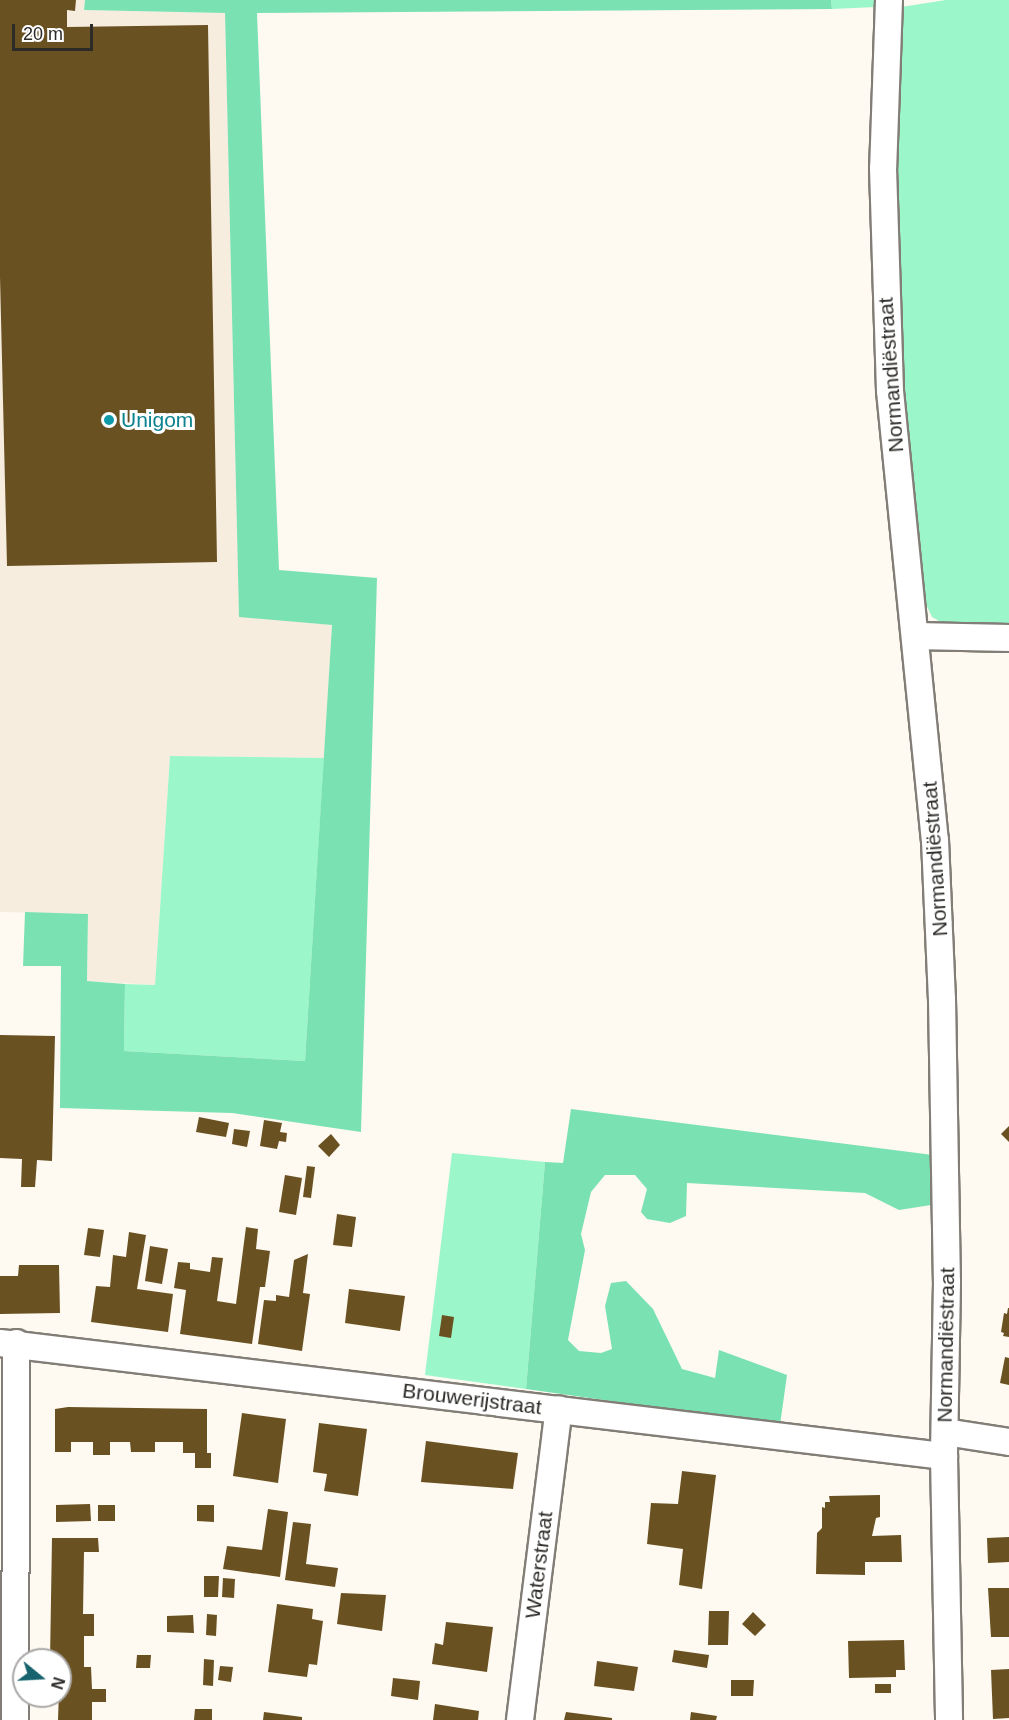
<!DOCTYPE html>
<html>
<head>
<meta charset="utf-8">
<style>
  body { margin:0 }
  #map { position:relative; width:1009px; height:1720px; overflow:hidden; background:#fef9f1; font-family:Arial,sans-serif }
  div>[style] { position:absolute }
  .built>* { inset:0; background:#f6eddf }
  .green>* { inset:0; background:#9bf6c9 }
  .forest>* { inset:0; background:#7ae2b2 }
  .building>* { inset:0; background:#6a5121 }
  .roads { filter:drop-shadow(2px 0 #827e77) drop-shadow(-2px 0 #827e77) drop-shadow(0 2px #827e77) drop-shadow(0 -2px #827e77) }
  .street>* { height:26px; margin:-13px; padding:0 13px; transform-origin:13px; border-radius:13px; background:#fff }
  .dots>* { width:16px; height:16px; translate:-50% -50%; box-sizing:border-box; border:3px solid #fff; border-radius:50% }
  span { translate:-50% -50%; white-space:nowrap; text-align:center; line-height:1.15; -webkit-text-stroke:6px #fff; paint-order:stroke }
  .street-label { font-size:21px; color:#2d2b28 }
  .culture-label { font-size:21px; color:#0d838f }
  .left { translate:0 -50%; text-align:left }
  .north { position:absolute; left:12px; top:1648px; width:60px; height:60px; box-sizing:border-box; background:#fff; border:2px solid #abaaa9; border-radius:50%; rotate:108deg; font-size:16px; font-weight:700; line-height:24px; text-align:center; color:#2d2b28 }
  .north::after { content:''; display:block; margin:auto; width:21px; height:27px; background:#16636d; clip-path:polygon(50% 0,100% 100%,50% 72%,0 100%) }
  .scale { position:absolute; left:12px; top:24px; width:81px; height:27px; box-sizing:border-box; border:3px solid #2d2b28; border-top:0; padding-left:8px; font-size:18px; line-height:21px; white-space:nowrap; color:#2d2b28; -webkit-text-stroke:4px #fff; paint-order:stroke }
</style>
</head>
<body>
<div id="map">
  <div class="built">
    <div style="clip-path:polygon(0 0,85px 0,84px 10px,225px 13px,239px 616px,332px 625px,324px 758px,170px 756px,155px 985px,87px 981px,88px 914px,0 912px)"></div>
  </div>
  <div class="green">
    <div style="clip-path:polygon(831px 0,876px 0,876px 7px,832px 9px)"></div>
    <div style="clip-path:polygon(946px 0,1009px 0,1009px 626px,946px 625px,932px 617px,923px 598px,904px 419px,895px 273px,901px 7px)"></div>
    <div style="clip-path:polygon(170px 756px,324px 758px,305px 1061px,124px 1051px,125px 984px,155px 985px)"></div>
    <div style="clip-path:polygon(452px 1153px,545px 1162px,526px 1389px,425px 1375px)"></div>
  </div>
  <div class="forest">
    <div style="clip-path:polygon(85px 0,831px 0,832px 9px,257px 13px,279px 570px,377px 578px,361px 1132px,232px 1113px,60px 1108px,61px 966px,23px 966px,25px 912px,88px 914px,87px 981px,125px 984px,124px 1051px,305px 1061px,332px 625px,239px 617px,225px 13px,84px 10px)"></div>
    <div style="clip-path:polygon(571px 1109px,933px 1155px,931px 1205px,899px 1210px,865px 1193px,687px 1183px,686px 1216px,670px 1223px,647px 1219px,641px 1212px,647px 1189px,635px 1175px,605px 1175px,591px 1192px,581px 1234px,585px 1250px,568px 1340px,579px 1351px,601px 1353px,612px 1349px,605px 1306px,611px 1283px,626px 1281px,653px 1309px,682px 1369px,715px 1378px,719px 1350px,787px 1375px,780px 1425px,526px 1389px,545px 1162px,563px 1163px)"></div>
  </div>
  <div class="building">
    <div style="clip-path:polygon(0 0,76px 0,75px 11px,67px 10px,67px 27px,208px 25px,217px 562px,7px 566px,0 277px)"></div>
    <div style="clip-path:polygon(0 1035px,55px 1036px,52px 1161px,37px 1160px,35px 1187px,21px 1187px,22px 1159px,0 1158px)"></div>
    <div style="clip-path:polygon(199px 1117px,229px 1123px,226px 1137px,196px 1132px)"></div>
    <div style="clip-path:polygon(264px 1120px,282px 1123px,280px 1132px,287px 1133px,286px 1142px,279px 1141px,277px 1149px,260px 1146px)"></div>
    <div style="clip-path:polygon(1009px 1126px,1009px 1142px,1001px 1134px)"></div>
    <div style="clip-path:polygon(234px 1129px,250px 1131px,247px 1147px,232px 1144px)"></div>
    <div style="clip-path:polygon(331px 1134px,340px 1145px,329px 1157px,318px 1146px)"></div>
    <div style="clip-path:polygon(307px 1166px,315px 1167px,311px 1198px,303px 1197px)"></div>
    <div style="clip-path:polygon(285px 1175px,302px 1178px,296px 1215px,279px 1212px)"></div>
    <div style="clip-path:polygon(337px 1214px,356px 1217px,352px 1247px,333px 1245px)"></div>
    <div style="clip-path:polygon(246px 1227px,258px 1229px,256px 1249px,270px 1251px,265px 1287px,260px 1287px,252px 1344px,180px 1334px,186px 1290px,174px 1288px,178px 1262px,190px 1263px,190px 1269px,210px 1272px,212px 1257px,223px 1258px,217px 1301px,236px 1304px)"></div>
    <div style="clip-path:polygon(88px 1228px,104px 1230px,100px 1257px,84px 1255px)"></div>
    <div style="clip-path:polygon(129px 1232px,146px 1235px,137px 1289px,173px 1294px,168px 1332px,91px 1322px,96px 1286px,110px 1287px,113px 1255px,126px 1257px)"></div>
    <div style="clip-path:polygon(150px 1246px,168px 1249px,162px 1284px,145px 1281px)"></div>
    <div style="clip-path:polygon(308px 1254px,303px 1293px,310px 1294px,302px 1351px,258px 1344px,264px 1300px,276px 1301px,276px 1295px,289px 1297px,294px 1260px)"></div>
    <div style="clip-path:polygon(19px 1265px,59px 1265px,60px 1313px,0 1314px,0 1276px,18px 1276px)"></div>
    <div style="clip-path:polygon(349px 1289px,405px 1296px,400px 1331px,345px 1323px)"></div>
    <div style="clip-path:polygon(1008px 1308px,1009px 1308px,1009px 1337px,1003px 1336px,1004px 1333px,1001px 1332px,1004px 1313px,1007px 1314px)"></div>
    <div style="clip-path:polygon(442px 1315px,454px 1317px,451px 1338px,439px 1336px)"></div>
    <div style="clip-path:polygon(1005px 1357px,1009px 1358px,1009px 1385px,1000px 1383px)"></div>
    <div style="clip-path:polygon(68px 1407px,207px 1409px,207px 1453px,211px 1453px,211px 1468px,195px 1468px,195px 1453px,183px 1453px,183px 1442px,155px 1442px,155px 1452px,131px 1452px,130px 1442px,110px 1442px,110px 1455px,93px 1455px,93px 1442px,71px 1442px,71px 1452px,55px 1452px,55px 1409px)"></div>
    <div style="clip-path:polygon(242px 1413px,286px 1419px,278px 1483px,233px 1476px)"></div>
    <div style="clip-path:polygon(319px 1423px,367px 1429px,358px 1496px,324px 1491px,327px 1474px,313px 1472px)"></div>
    <div style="clip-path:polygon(426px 1441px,518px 1453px,513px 1489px,421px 1482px)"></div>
    <div style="clip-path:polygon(682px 1471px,716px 1475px,702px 1589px,679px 1585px,683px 1549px,647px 1544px,651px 1503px,678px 1504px)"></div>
    <div style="clip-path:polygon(880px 1495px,880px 1517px,876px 1518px,872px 1536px,901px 1535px,902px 1562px,865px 1562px,865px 1575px,816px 1574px,817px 1533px,822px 1528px,822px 1507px,825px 1508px,825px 1502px,830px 1502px,829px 1496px)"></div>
    <div style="clip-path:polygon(90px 1504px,91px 1521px,56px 1522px,56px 1505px)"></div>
    <div style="clip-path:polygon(98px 1505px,115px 1505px,115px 1521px,98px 1521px)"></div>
    <div style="clip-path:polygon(197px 1505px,214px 1505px,214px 1522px,197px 1521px)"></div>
    <div style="clip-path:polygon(268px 1509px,288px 1512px,280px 1577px,223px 1569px,227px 1546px,262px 1550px)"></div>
    <div style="clip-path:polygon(293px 1522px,311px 1524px,306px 1564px,338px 1568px,335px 1587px,285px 1580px)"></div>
    <div style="clip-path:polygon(1009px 1537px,1009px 1562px,988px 1563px,987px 1538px)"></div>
    <div style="clip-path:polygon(52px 1538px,98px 1538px,99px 1552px,84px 1552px,83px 1614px,94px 1614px,94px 1636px,84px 1636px,84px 1667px,91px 1667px,92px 1689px,106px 1689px,106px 1702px,92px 1702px,92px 1720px,58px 1720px,60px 1660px,50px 1660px)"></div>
    <div style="clip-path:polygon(204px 1576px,219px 1576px,218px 1597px,204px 1597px)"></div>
    <div style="clip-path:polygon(223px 1578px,235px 1579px,234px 1598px,222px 1597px)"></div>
    <div style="clip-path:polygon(988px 1588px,1009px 1588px,1009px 1637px,991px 1637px)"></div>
    <div style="clip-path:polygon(341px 1593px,386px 1595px,382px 1631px,337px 1624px)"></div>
    <div style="clip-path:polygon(277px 1604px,313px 1609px,312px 1619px,323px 1621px,317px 1665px,309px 1664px,307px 1677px,268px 1672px)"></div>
    <div style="clip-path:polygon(709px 1611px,729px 1611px,728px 1645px,708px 1645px)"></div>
    <div style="clip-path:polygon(753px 1612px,766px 1625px,755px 1636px,742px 1624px)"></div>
    <div style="clip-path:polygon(207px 1614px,217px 1615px,216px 1636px,206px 1635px)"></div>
    <div style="clip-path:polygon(193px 1615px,194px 1633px,167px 1632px,167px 1616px)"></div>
    <div style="clip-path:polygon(446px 1622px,493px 1627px,487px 1672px,432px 1664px,435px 1643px,443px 1645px)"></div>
    <div style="clip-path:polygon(904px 1640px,905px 1670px,896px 1670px,896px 1677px,849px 1678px,848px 1641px)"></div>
    <div style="clip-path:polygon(674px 1650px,709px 1655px,707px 1668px,672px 1662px)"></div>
    <div style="clip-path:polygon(137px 1655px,151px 1655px,150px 1668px,136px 1668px)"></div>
    <div style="clip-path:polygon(204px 1659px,214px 1660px,213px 1686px,203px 1685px)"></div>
    <div style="clip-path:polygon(597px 1661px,638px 1667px,634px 1691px,594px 1686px)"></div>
    <div style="clip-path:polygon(220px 1666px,233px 1667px,231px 1682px,218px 1680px)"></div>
    <div style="clip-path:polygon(1009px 1669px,1009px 1718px,993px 1719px,991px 1670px)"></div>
    <div style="clip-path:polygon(393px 1678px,420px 1681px,418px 1700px,391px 1696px)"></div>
    <div style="clip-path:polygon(731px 1680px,754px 1680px,753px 1696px,731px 1696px)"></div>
    <div style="clip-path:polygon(875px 1684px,891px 1684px,891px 1693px,875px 1693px)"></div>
    <div style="clip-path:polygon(435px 1704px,479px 1711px,478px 1720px,433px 1720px)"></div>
    <div style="clip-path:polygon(195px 1709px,212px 1709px,212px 1720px,194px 1720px)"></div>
    <div style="clip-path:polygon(264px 1712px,302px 1717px,302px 1720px,263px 1720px)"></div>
    <div style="clip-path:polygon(566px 1712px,612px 1718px,612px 1720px,564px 1720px)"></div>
    <div style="clip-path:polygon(691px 1712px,717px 1716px,716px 1720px,690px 1720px)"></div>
  </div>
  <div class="roads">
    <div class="street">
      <div style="left:889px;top:0;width:168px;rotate:92deg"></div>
      <div style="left:883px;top:168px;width:223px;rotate:88.2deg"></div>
      <div style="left:890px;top:391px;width:451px;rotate:84.3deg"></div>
      <div style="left:935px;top:840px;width:159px;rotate:87.5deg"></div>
      <div style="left:942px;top:999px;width:283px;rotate:89deg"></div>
      <div style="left:947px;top:1282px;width:174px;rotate:91deg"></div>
      <div style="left:944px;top:1456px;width:264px;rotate:88.9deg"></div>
      <div style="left:916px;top:636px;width:93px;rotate:1.2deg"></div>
      <div style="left:0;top:1343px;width:951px;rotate:6.83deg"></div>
      <div style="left:945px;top:1432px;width:65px;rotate:8.9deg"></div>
      <div style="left:15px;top:1720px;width:377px;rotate:-89.8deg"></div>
      <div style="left:520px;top:1720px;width:313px;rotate:-82.9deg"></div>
    </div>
  </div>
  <div class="dots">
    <div style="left:109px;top:420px;background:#0f9aa8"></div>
  </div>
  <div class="street-label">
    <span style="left:891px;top:375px;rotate:-94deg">Normandiëstraat</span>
    <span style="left:935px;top:859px;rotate:-94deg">Normandiëstraat</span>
    <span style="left:946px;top:1345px;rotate:-89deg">Normandiëstraat</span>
    <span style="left:472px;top:1399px;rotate:7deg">Brouwerijstraat</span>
    <span style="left:539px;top:1565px;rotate:-83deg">Waterstraat</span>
  </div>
  <div class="culture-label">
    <span class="left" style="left:121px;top:420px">Unigom</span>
  </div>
  <div class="north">N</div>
  <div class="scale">20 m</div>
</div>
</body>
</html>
